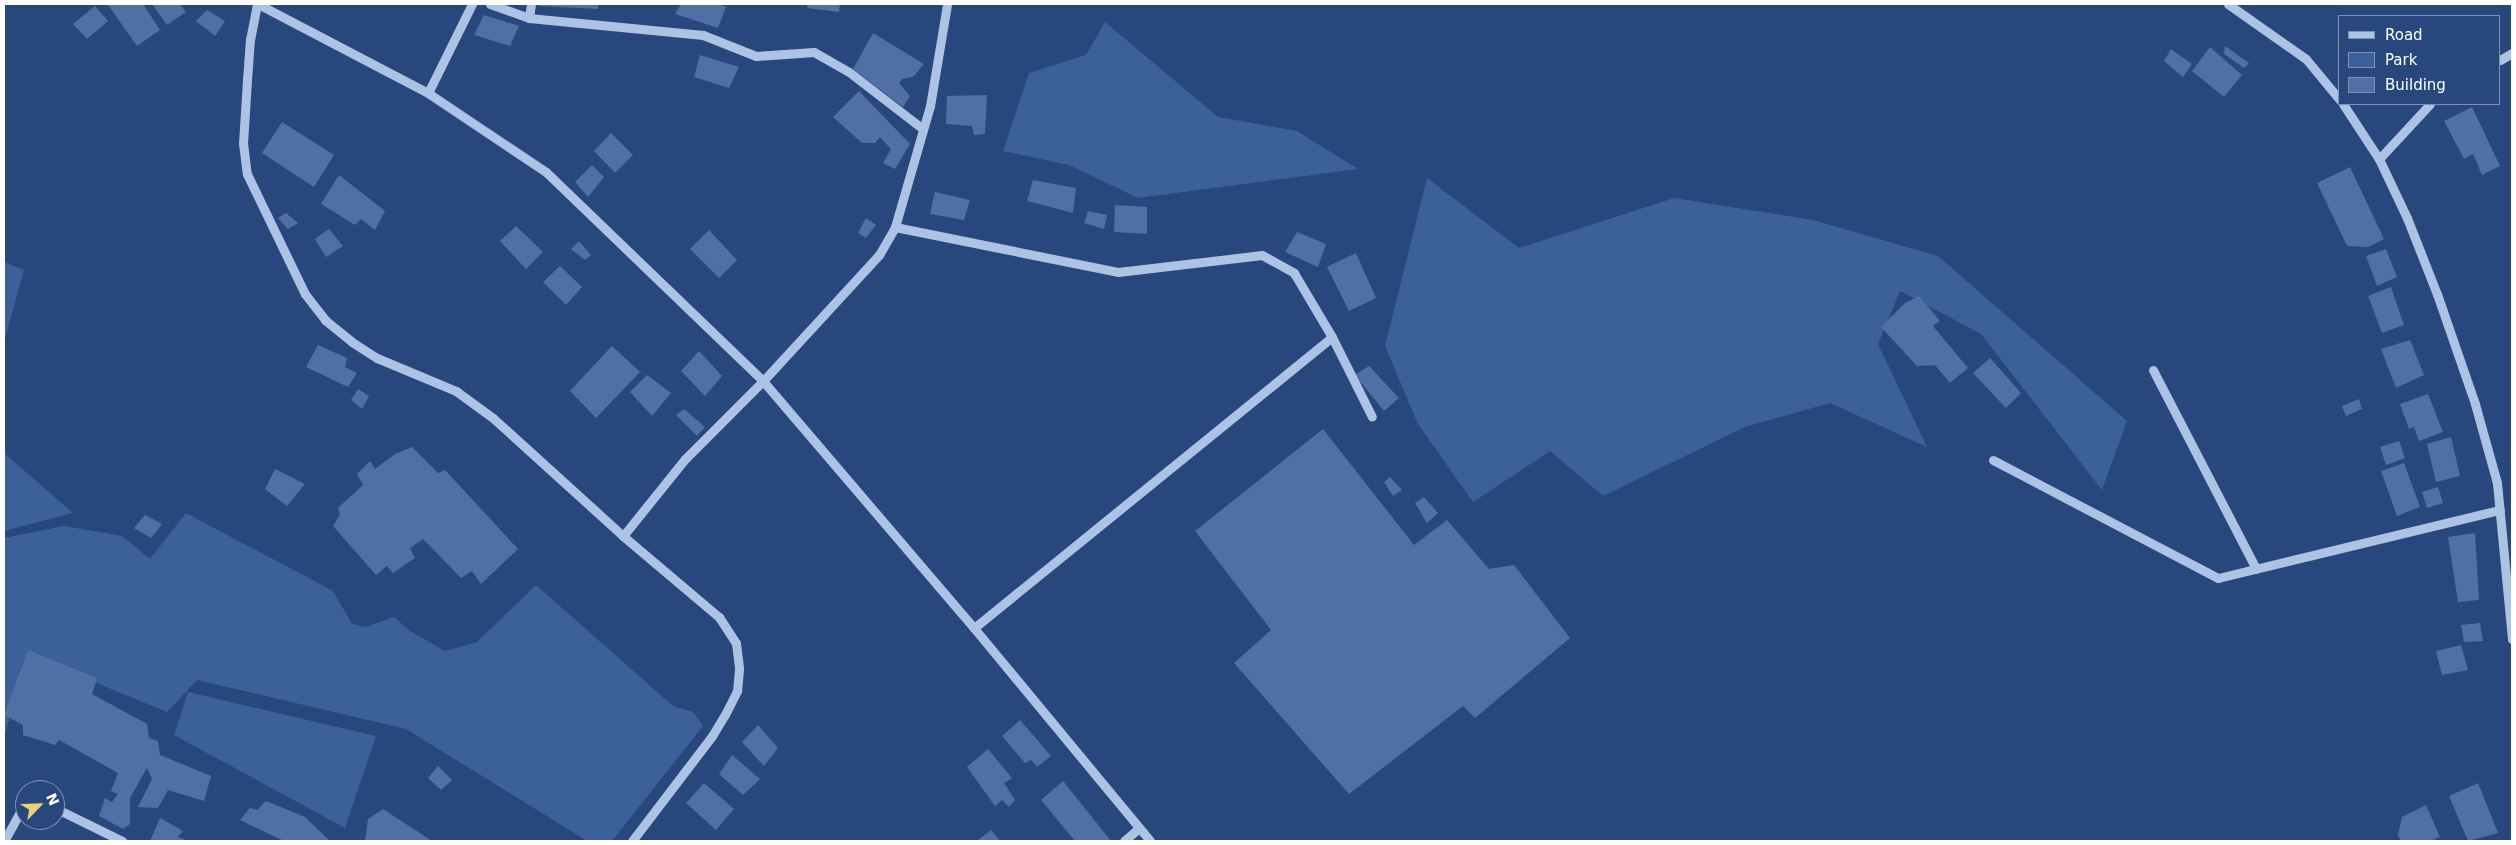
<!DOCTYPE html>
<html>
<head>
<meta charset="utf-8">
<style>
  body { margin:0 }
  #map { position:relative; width:2516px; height:845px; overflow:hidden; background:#28477d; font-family:"DejaVu Sans",sans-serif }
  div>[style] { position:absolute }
  .green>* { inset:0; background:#3c609a }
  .building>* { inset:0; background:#5070a5 }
  .minor>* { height:9px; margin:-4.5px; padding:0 4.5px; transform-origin:4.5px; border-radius:4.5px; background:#adc3e4 }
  span { translate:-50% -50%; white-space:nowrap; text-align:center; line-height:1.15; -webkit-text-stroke:4.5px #28477d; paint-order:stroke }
  .frame { position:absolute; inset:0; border:5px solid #fff; pointer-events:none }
  .legend { position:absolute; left:2338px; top:15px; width:162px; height:90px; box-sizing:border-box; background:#28477d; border:1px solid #7e91b1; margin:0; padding:6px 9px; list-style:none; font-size:15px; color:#fff }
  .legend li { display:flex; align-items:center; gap:10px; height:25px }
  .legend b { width:25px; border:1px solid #7e91b1 }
  .north { position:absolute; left:15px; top:780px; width:50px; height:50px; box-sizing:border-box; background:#28477d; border:1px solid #7e91b1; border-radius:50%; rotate:66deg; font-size:14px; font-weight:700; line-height:20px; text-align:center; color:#fff }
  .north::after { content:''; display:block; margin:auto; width:18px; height:22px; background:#ecd174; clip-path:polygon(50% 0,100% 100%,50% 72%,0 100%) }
</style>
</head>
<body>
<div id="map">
  <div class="green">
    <div style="clip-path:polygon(1105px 22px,1218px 117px,1297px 131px,1358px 169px,1138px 198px,1069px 165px,1003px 151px,1029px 73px,1086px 55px)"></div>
    <div style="clip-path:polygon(1427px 178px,1519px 248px,1674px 198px,1813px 220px,1938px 256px,2127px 421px,2102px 490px,1981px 334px,1900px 291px,1878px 344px,1927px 447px,1830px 403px,1745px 427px,1603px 496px,1550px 451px,1473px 502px,1418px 424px,1385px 346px)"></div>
    <div style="clip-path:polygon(4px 262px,24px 270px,4px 342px)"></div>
    <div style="clip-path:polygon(4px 453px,73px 513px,4px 531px)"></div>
    <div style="clip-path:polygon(186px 513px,333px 591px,352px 624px,366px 627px,394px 617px,410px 631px,445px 651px,477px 642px,536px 585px,673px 706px,693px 712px,703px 726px,612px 841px,587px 841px,406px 729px,197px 680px,167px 712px,31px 656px,4px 735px,4px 538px,64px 526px,122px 536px,150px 559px)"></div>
    <div style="clip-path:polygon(188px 692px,376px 736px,345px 828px,174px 735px)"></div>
  </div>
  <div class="building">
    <div style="clip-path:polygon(143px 4px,160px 30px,137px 46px,108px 5px)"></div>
    <div style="clip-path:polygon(152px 4px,180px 4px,186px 12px,167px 25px)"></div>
    <div style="clip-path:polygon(540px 4px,598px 4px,598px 9px,539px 6px)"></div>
    <div style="clip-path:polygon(681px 4px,718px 4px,726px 7px,718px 28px,675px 14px)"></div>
    <div style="clip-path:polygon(808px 4px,840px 4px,839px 12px,807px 8px)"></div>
    <div style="clip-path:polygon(95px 6px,108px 21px,87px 39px,73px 24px)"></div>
    <div style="clip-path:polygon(207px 10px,225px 21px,215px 36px,196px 21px)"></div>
    <div style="clip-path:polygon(484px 15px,519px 26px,510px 46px,474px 35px)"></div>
    <div style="clip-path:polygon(873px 33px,924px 64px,913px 77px,902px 79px,899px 83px,910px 96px,903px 107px,853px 69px)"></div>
    <div style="clip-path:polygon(2225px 46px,2249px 63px,2244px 68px,2224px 54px)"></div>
    <div style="clip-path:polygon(2210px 47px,2242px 75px,2224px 97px,2192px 71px)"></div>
    <div style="clip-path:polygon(2171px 49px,2192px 64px,2183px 77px,2164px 61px)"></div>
    <div style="clip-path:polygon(700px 55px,739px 67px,729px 88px,694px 77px)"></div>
    <div style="clip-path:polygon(859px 91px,910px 144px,895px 169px,883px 163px,891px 149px,880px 137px,875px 143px,862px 143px,833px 117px)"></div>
    <div style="clip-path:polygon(987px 95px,985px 134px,974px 135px,972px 126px,946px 124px,947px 96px)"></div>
    <div style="clip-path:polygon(2472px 107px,2500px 166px,2482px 175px,2473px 154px,2464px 159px,2444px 121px)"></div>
    <div style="clip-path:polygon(282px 122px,334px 155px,314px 187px,262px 153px)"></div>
    <div style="clip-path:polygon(611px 133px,633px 155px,615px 173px,594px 151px)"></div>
    <div style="clip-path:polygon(592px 165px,604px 177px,588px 197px,575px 182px)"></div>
    <div style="clip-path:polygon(2350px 167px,2384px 239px,2368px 247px,2347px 246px,2317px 183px)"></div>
    <div style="clip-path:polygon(339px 175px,385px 211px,375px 230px,361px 219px,355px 225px,321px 204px)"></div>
    <div style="clip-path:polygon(1033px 180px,1076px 188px,1073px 213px,1027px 201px)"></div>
    <div style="clip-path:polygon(935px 192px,970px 200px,964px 220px,930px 214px)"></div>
    <div style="clip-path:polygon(1115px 205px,1147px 207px,1147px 234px,1114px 232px)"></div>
    <div style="clip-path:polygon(1088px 211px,1107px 215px,1104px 229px,1084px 223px)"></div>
    <div style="clip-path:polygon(286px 213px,298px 223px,288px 229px,278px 218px)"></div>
    <div style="clip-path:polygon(866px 218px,876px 225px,866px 238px,858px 233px)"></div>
    <div style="clip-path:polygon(516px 226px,543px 252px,526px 269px,500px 241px)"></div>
    <div style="clip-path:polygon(329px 229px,343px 246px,326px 257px,315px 239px)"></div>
    <div style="clip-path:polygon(709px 230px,737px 260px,719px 278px,690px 249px)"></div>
    <div style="clip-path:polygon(1297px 232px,1326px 244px,1318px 267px,1285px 252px)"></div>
    <div style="clip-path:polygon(579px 241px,591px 255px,585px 260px,571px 249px)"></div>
    <div style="clip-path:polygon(2386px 249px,2397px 277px,2377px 286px,2366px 256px)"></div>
    <div style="clip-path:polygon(1356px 253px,1376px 298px,1349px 311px,1327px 267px)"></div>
    <div style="clip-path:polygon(560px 266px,582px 287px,566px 305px,543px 282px)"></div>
    <div style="clip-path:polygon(2391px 287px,2404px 325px,2382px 333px,2368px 296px)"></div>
    <div style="clip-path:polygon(1919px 296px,1940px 321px,1933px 326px,1968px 368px,1950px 383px,1935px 365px,1917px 366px,1881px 327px,1905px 303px)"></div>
    <div style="clip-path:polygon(2410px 340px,2424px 375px,2396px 388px,2381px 349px)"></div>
    <div style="clip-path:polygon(318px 345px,347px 358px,345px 367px,357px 373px,348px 387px,306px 367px)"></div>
    <div style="clip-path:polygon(612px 346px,640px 372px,596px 418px,570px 391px)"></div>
    <div style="clip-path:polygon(699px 351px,722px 376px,705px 396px,681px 371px)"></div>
    <div style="clip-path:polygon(1990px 358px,2021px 393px,2006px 408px,1973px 373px)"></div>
    <div style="clip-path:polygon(1369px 366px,1399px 398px,1384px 411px,1355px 375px)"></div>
    <div style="clip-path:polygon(647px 375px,671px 393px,652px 416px,630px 392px)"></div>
    <div style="clip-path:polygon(358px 389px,369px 396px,362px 409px,351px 400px)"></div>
    <div style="clip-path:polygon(2428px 394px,2443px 432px,2419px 441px,2414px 427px,2409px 429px,2400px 404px)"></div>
    <div style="clip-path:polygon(2359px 399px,2362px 409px,2346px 416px,2342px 406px)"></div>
    <div style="clip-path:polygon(684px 409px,705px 427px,697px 436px,676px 415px)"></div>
    <div style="clip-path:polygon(1323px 429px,1414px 545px,1447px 520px,1489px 569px,1514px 565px,1570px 638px,1475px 718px,1463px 706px,1349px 794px,1234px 663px,1271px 630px,1195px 531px)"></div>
    <div style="clip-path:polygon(2451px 437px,2460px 476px,2436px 482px,2427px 444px)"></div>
    <div style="clip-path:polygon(2399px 441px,2405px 458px,2386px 465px,2380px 447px)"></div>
    <div style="clip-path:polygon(412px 447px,438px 473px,445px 470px,518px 549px,481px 584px,472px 571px,461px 578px,423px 539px,410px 548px,415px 558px,393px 573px,387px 566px,376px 575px,333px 526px,340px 515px,338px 508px,363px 485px,357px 474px,370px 461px,375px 469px,395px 454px)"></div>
    <div style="clip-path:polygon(2404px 463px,2420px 507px,2397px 516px,2381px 471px)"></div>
    <div style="clip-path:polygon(275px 469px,305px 484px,287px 506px,265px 489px)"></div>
    <div style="clip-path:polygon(1390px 477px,1402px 490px,1393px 496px,1384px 482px)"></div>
    <div style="clip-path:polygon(2438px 487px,2443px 503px,2427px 508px,2422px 492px)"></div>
    <div style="clip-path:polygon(1424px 497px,1438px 513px,1427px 523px,1415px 503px)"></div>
    <div style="clip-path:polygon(145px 515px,162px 524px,151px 538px,134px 528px)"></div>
    <div style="clip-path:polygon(2475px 533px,2479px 600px,2458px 602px,2448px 537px)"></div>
    <div style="clip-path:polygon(2480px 623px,2483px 641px,2464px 642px,2461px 625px)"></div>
    <div style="clip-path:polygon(2461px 645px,2468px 670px,2442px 675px,2436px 651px)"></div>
    <div style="clip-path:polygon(28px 650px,97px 678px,92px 694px,147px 724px,149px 738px,158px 741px,160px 755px,211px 776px,204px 801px,168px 790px,158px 808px,138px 807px,152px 779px,147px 768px,130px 798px,130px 824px,123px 829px,99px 816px,105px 798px,112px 802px,118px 794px,111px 791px,118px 773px,59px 740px,55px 745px,23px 735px,23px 725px,4px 715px)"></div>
    <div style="clip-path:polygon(1020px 720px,1051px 756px,1037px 767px,1031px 760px,1025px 763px,1002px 736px)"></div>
    <div style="clip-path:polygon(758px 725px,778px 748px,764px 766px,742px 742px)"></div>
    <div style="clip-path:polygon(988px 749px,1012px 778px,1004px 783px,1015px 800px,1009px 807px,1002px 800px,995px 806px,967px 767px)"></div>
    <div style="clip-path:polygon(732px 755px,760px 779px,743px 795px,719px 774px)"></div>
    <div style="clip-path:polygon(438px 766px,452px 780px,441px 790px,428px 778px)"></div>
    <div style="clip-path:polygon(1063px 781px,1111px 841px,1075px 841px,1041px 800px)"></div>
    <div style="clip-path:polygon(704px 783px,734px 809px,716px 830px,686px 803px)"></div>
    <div style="clip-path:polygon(2478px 783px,2498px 833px,2468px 841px,2449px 796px)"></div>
    <div style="clip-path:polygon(266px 801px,305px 817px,330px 841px,284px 841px,240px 820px,250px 808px,257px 810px)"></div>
    <div style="clip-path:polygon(2426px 805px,2440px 837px,2430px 841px,2401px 841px,2398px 835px,2402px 817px)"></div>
    <div style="clip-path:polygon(383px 809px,432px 841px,365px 841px,368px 819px)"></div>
    <div style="clip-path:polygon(160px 818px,183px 831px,178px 837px,188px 841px,150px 841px)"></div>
    <div style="clip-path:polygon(991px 830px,1000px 841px,977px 841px)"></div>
  </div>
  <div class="minor">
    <div style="left:257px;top:4px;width:36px;rotate:101deg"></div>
    <div style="left:250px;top:39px;width:41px;rotate:94.2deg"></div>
    <div style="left:247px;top:80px;width:63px;rotate:93.6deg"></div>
    <div style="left:243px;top:143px;width:31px;rotate:83deg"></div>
    <div style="left:247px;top:174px;width:133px;rotate:64.2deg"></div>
    <div style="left:305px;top:294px;width:33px;rotate:52deg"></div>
    <div style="left:325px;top:320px;width:35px;rotate:39deg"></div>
    <div style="left:352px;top:342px;width:30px;rotate:33deg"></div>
    <div style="left:377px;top:358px;width:86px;rotate:22.7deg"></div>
    <div style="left:456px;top:391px;width:46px;rotate:36.1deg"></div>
    <div style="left:493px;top:418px;width:176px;rotate:42.2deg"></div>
    <div style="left:623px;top:536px;width:126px;rotate:40.2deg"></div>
    <div style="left:719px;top:617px;width:31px;rotate:57deg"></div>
    <div style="left:736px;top:643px;width:26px;rotate:83deg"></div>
    <div style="left:739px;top:669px;width:22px;rotate:95deg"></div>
    <div style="left:737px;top:691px;width:28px;rotate:117deg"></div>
    <div style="left:724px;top:716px;width:23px;rotate:121deg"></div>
    <div style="left:712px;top:736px;width:132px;rotate:127.3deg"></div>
    <div style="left:258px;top:4px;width:192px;rotate:27.6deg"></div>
    <div style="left:428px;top:93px;width:142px;rotate:33.8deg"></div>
    <div style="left:546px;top:172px;width:301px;rotate:43.9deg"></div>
    <div style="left:763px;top:381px;width:325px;rotate:49.5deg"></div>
    <div style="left:974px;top:628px;width:276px;rotate:50.4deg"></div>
    <div style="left:490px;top:4px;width:41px;rotate:19.7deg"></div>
    <div style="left:529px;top:18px;width:175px;rotate:5.6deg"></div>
    <div style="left:703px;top:35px;width:57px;rotate:21.6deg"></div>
    <div style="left:756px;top:56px;width:58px;rotate:-3.9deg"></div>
    <div style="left:814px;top:52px;width:40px;rotate:29.7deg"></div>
    <div style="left:849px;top:72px;width:93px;rotate:37.6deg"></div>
    <div style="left:2228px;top:4px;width:95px;rotate:35.2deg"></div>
    <div style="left:2306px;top:59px;width:53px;rotate:50.3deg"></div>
    <div style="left:529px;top:18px;width:14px;rotate:-82deg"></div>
    <div style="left:2500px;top:60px;width:14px;rotate:-30deg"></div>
    <div style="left:428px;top:93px;width:99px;rotate:-63.7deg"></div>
    <div style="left:2343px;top:104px;width:66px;rotate:56.8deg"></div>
    <div style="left:2379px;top:159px;width:65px;rotate:64.6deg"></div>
    <div style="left:2407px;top:218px;width:82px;rotate:68.5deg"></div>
    <div style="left:2437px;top:294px;width:116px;rotate:70.9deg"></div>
    <div style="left:2475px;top:404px;width:82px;rotate:74.4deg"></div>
    <div style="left:2497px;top:483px;width:157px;rotate:84.5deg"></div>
    <div style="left:2379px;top:159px;width:75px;rotate:-47.2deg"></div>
    <div style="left:895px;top:227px;width:227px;rotate:11.4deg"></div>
    <div style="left:1118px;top:272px;width:145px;rotate:-6.7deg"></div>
    <div style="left:1262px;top:255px;width:37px;rotate:29deg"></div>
    <div style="left:1294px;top:273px;width:74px;rotate:59.3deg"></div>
    <div style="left:1332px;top:337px;width:89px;rotate:63.4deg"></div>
    <div style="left:2153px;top:370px;width:224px;rotate:62.6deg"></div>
    <div style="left:1993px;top:460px;width:254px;rotate:27.7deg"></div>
    <div style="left:2218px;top:578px;width:290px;rotate:-13.6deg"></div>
    <div style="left:623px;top:536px;width:99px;rotate:-51.2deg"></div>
    <div style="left:685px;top:459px;width:110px;rotate:-45deg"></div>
    <div style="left:763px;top:381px;width:171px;rotate:-47.4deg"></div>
    <div style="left:879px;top:255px;width:32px;rotate:-60deg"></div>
    <div style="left:895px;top:227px;width:126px;rotate:-73.9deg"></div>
    <div style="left:930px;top:106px;width:103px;rotate:-80.5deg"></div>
    <div style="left:974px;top:628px;width:461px;rotate:-39.1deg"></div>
    <div style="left:55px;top:808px;width:75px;rotate:26.2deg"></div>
    <div style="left:4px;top:841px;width:43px;rotate:-61.1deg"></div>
    <div style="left:1124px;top:841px;width:20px;rotate:-41deg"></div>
  </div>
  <div class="frame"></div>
  <ul class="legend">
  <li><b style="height:6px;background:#adc3e4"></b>Road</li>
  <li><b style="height:14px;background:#3c609a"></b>Park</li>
  <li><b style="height:14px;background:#5070a5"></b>Building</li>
  </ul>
  <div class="north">N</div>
</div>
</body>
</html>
